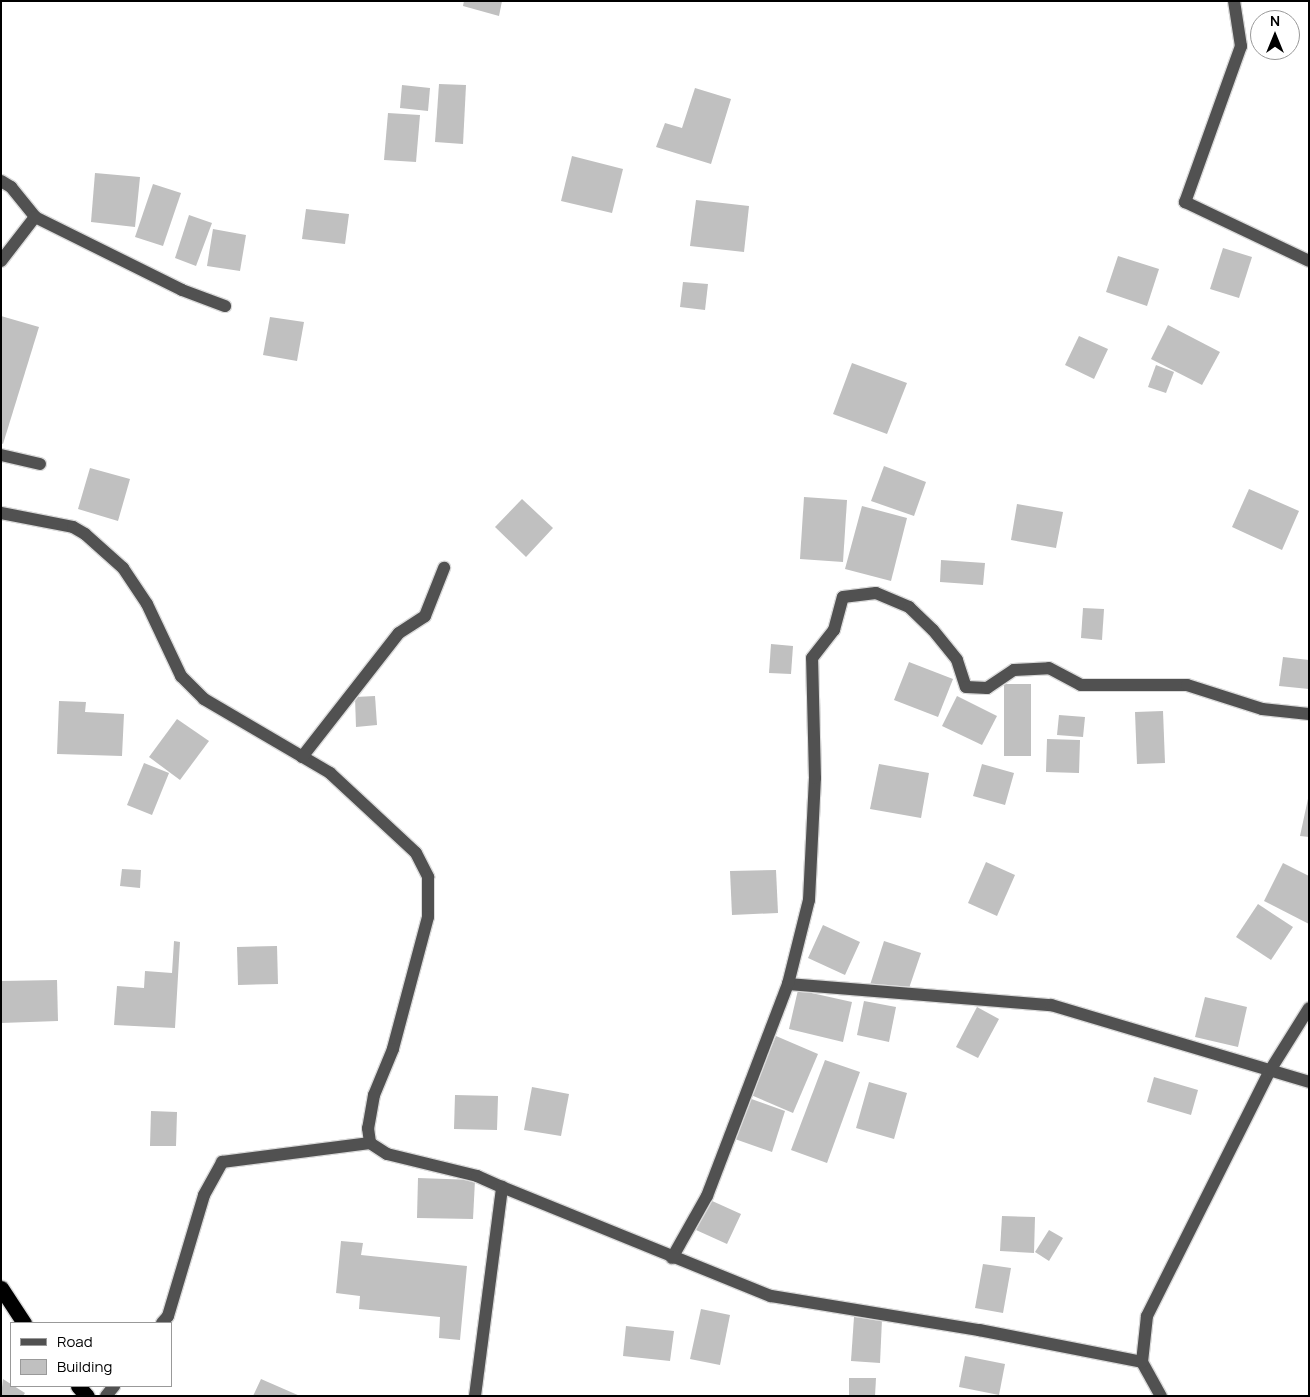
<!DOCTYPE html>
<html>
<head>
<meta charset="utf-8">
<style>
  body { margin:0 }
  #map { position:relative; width:1310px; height:1397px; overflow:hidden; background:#fff; font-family:Manrope,sans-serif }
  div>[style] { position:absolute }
  .building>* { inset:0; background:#c0c0c0 }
  .roads { filter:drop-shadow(1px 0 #dbdbdb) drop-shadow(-1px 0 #dbdbdb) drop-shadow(0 1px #dbdbdb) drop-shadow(0 -1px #dbdbdb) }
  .minor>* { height:12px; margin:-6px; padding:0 6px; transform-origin:6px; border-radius:6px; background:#515151 }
  .highway>* { height:15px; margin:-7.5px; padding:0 7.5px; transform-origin:7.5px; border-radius:7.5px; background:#000 }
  span { translate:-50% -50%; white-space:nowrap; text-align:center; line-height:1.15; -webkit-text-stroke:5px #fff; paint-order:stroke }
  .frame { position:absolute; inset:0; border:2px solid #000; pointer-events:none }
  .legend { position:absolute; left:10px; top:1322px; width:162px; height:65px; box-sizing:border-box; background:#fff; border:1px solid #999; margin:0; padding:6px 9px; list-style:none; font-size:15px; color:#000 }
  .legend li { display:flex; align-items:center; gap:10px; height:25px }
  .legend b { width:25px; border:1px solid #999 }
  .north { position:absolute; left:1250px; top:10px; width:50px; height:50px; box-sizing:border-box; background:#fff; border:1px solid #999; border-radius:50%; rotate:0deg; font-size:14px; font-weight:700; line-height:20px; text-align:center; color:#000 }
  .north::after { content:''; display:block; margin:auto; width:18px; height:22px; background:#000; clip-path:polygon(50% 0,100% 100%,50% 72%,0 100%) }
</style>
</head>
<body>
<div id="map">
  <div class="building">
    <div style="clip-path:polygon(464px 1px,502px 1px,499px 16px,463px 6px)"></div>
    <div style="clip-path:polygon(439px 84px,466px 85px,463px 144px,435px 142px)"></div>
    <div style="clip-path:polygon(402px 85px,430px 88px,428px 111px,400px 108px)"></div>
    <div style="clip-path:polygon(695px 88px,731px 99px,711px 164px,656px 147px,665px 123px,682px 128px)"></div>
    <div style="clip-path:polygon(388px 113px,420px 115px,416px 162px,384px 160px)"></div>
    <div style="clip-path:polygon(572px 156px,623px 169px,612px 213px,561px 201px)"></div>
    <div style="clip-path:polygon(95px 173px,140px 177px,135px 227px,91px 222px)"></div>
    <div style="clip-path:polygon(153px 184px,181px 193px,163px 246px,135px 237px)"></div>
    <div style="clip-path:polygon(696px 200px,749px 206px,744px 252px,690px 246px)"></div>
    <div style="clip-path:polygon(306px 209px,349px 214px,345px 244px,302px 239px)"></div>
    <div style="clip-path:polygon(189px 215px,212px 223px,196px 266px,175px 258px)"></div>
    <div style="clip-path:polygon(213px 229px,246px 235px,240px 271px,207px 266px)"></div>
    <div style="clip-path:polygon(1223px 248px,1252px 257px,1239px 298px,1210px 289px)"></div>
    <div style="clip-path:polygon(1118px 256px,1159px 269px,1147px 306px,1106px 292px)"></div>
    <div style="clip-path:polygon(683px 282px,708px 284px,705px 310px,680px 307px)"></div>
    <div style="clip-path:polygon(1px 316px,39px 327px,3px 444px,1px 443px)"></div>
    <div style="clip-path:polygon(270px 317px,304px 322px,297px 361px,263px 355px)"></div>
    <div style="clip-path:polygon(1168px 325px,1220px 352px,1202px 385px,1151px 359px)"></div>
    <div style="clip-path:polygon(1079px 336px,1108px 349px,1094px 379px,1065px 365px)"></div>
    <div style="clip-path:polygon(852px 363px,907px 383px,887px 434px,833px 414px)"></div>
    <div style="clip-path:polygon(1156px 365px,1174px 372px,1166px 393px,1148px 387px)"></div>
    <div style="clip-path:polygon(884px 466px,926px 482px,914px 516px,871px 501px)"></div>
    <div style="clip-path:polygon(90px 468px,130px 479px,118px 521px,78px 509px)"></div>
    <div style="clip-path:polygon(1249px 489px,1299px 511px,1282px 550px,1232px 527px)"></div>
    <div style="clip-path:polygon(804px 497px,847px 500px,843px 562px,800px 559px)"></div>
    <div style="clip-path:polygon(522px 499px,553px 528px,526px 557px,495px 527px)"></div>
    <div style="clip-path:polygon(1017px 504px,1063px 512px,1056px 548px,1011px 540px)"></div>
    <div style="clip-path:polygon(862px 506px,907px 518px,891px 581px,845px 569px)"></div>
    <div style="clip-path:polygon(941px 560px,985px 563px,983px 585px,940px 582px)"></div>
    <div style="clip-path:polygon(1083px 608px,1104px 609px,1102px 640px,1081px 638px)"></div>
    <div style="clip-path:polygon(771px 644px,793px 646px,791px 674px,769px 673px)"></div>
    <div style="clip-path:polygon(1283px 657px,1309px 660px,1309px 689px,1279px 686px)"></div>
    <div style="clip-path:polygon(909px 662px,953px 679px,938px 717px,894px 700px)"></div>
    <div style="clip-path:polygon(1004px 684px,1031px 684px,1031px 756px,1004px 756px)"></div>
    <div style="clip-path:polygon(375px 696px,377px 725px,356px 727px,355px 697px)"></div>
    <div style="clip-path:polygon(957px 696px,997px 716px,982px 745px,942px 726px)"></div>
    <div style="clip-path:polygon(59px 701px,86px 702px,85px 712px,124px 714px,122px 756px,57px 754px)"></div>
    <div style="clip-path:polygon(1163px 711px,1165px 763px,1137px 764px,1135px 712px)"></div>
    <div style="clip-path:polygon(1059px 715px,1085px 717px,1083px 737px,1057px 735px)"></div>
    <div style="clip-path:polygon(177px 719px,209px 741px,180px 780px,149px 757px)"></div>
    <div style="clip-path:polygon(1047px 739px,1080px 740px,1079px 773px,1046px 772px)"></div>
    <div style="clip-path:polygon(144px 763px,169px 773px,152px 815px,127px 805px)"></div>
    <div style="clip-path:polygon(879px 764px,929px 773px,921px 818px,870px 809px)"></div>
    <div style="clip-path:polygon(982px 764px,1014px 773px,1005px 805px,973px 796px)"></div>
    <div style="clip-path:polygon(1309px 794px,1309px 837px,1300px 836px)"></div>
    <div style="clip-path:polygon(986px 862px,1015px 875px,997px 916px,968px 903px)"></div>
    <div style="clip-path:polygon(1283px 863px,1309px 876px,1309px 924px,1264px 901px)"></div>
    <div style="clip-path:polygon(122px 869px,141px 870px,140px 888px,120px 886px)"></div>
    <div style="clip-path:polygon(776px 870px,778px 913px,732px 915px,730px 871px)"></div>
    <div style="clip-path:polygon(1258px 904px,1293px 927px,1271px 960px,1236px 937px)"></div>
    <div style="clip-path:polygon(823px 925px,860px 942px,845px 975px,808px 958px)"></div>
    <div style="clip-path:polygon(174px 941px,180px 942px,175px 1028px,114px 1025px,117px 986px,144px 988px,145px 971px,172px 973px)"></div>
    <div style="clip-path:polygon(884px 941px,921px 953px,906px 997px,870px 985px)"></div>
    <div style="clip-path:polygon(277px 946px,278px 984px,238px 985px,237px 947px)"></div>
    <div style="clip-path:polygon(57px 980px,58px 1021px,1px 1023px,1px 981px)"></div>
    <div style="clip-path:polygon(798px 990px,852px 1002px,843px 1042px,789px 1029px)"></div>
    <div style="clip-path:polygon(1205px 997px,1247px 1007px,1238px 1047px,1195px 1037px)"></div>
    <div style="clip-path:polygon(864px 1001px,896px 1007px,889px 1042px,857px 1035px)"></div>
    <div style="clip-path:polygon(977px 1007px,999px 1019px,978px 1058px,956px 1047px)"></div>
    <div style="clip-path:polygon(776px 1036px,818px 1054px,793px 1113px,751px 1095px)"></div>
    <div style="clip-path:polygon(825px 1060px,860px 1072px,827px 1163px,791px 1150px)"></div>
    <div style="clip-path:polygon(1154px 1077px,1198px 1090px,1191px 1115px,1147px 1102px)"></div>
    <div style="clip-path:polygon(869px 1082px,907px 1093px,894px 1139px,856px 1128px)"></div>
    <div style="clip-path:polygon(532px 1087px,569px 1094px,561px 1136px,524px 1130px)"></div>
    <div style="clip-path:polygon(455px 1095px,498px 1096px,497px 1130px,454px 1129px)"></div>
    <div style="clip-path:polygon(746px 1097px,785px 1111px,772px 1152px,732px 1138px)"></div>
    <div style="clip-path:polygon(151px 1111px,177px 1112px,176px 1146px,150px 1146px)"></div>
    <div style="clip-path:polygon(418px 1178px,475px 1180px,473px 1219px,417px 1218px)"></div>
    <div style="clip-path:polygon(710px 1200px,741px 1214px,727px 1244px,696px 1230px)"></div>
    <div style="clip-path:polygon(1002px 1216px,1035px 1217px,1034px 1253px,1000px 1251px)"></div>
    <div style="clip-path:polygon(1049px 1230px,1063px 1238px,1049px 1261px,1035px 1252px)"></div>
    <div style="clip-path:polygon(341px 1241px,363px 1243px,361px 1255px,467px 1266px,460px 1340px,439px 1338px,440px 1317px,359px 1309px,360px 1296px,336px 1293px)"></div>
    <div style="clip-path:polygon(983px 1264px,1011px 1268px,1003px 1313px,975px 1308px)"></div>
    <div style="clip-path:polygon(701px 1309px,730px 1315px,720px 1365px,690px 1359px)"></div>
    <div style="clip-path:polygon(854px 1317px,882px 1319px,880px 1363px,851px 1361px)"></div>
    <div style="clip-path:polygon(626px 1326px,674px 1331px,670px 1361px,623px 1356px)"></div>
    <div style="clip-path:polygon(965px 1356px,1005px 1364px,999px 1395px,959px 1387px)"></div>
    <div style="clip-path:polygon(849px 1378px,876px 1378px,875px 1396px,849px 1396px)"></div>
    <div style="clip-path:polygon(3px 1379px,25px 1393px,23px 1396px,1px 1396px)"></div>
    <div style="clip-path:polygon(261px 1379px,300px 1396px,253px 1396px)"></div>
  </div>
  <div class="roads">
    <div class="minor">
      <div style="left:1234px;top:1px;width:46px;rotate:81.2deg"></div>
      <div style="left:1241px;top:46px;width:166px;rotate:109.7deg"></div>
      <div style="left:1185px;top:202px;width:137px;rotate:25.4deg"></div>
      <div style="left:1px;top:181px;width:12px;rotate:31deg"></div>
      <div style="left:11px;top:187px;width:38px;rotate:51deg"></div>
      <div style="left:1px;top:261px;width:56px;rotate:-52.3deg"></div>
      <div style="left:35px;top:217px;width:164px;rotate:26.4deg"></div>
      <div style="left:182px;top:290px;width:46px;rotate:20.4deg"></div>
      <div style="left:1px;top:455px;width:40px;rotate:13deg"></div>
      <div style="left:1px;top:513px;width:73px;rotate:11deg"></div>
      <div style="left:73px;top:527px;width:14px;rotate:30deg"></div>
      <div style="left:85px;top:534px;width:51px;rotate:41.8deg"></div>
      <div style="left:123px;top:568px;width:43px;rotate:56.3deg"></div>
      <div style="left:147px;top:604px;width:80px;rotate:64.7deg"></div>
      <div style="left:181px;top:676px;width:33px;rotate:45deg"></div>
      <div style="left:204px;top:699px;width:146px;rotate:30.4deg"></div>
      <div style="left:330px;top:773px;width:117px;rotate:42.9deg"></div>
      <div style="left:416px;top:853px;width:27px;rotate:63deg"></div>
      <div style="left:428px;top:877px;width:40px;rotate:90deg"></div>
      <div style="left:428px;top:917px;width:137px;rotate:104.9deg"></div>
      <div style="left:393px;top:1049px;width:50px;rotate:112.4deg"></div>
      <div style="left:374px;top:1095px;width:34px;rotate:100deg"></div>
      <div style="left:368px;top:1128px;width:15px;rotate:82deg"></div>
      <div style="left:370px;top:1143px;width:20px;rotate:33deg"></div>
      <div style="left:387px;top:1154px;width:93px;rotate:13.7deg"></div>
      <div style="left:477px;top:1176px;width:27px;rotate:24deg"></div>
      <div style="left:302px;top:757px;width:157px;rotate:-52deg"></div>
      <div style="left:399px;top:633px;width:31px;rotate:-33deg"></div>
      <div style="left:425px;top:616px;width:52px;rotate:-68.4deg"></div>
      <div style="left:788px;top:984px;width:264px;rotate:4.6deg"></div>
      <div style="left:1051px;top:1005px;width:269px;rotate:16.6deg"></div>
      <div style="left:672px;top:1258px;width:71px;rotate:-60.6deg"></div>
      <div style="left:707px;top:1196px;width:227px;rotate:-69.1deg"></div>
      <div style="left:788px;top:984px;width:87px;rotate:-76deg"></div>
      <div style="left:809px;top:900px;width:122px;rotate:-87.2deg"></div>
      <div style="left:815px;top:778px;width:120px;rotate:-91.4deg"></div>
      <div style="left:812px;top:658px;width:36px;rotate:-52deg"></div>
      <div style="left:834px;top:630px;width:34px;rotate:-75deg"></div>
      <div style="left:843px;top:597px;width:33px;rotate:-7deg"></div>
      <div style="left:876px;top:593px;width:36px;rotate:23deg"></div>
      <div style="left:909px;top:607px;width:33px;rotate:44deg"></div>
      <div style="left:933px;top:630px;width:38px;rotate:51deg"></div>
      <div style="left:957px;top:660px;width:28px;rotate:72deg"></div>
      <div style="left:966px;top:687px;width:21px;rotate:3deg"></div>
      <div style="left:987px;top:688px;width:32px;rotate:-34deg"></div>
      <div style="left:1014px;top:670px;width:35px;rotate:-3deg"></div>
      <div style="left:1049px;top:668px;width:36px;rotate:28deg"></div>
      <div style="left:1081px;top:685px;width:106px"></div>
      <div style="left:1187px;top:685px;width:79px;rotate:17.7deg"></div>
      <div style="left:1262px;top:709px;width:47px;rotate:6.1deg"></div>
      <div style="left:162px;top:1323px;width:9px;rotate:-49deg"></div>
      <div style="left:168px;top:1316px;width:126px;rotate:-73.4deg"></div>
      <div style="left:204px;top:1195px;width:38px;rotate:-61deg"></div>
      <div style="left:222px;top:1162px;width:149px;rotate:-7.3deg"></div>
      <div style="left:1142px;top:1362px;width:39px;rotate:61deg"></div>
      <div style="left:106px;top:1396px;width:13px;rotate:-51deg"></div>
      <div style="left:475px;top:1396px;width:211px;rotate:-82.6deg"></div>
      <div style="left:502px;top:1187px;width:290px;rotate:22.1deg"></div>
      <div style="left:771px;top:1296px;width:211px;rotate:9.3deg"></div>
      <div style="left:979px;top:1330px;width:166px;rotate:11.1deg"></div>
      <div style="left:1142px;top:1362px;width:46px;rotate:-83.8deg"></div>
      <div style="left:1147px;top:1316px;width:273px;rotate:-63.4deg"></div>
      <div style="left:1269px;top:1072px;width:75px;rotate:-58deg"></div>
    </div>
    <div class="highway">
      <div style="left:1px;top:1288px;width:42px;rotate:56.7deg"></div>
      <div style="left:78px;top:1386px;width:13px;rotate:48deg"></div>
    </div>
  </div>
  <div class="frame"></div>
  <ul class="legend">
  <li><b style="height:6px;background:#515151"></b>Road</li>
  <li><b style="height:14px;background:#c0c0c0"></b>Building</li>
  </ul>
  <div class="north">N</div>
</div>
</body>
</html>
